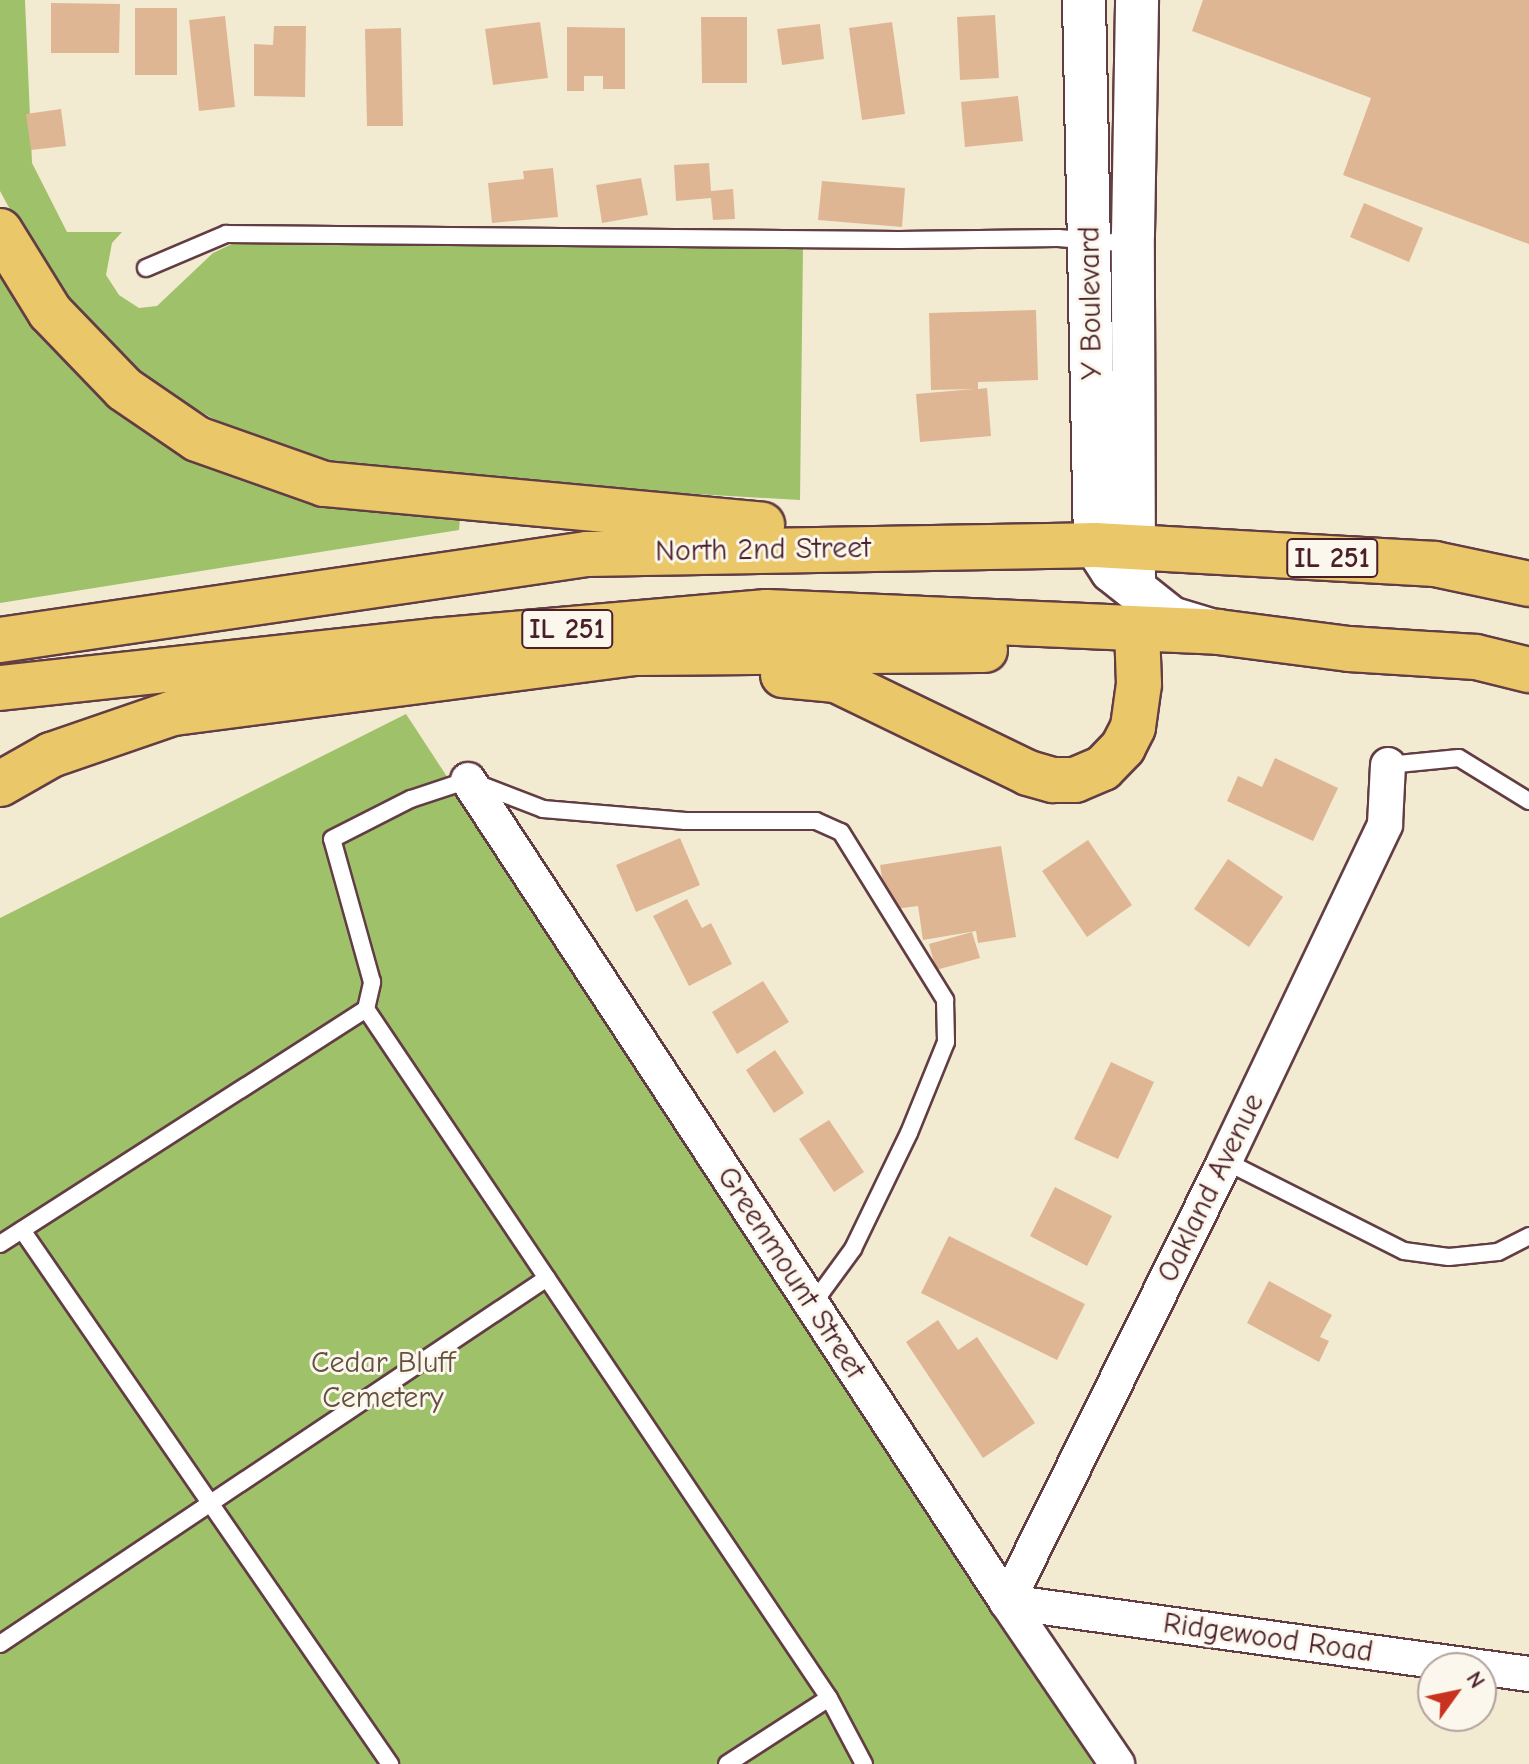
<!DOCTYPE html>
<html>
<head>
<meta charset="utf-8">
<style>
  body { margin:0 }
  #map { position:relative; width:1529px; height:1764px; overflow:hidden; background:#f3ead2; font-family:"Comic Neue",sans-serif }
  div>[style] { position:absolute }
  .green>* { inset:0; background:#9ec16a }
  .building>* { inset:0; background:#dfb694 }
  .roads { filter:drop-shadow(2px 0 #633d44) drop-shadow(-2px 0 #633d44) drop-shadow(0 2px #633d44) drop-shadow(0 -2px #633d44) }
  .service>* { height:16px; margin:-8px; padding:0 8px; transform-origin:8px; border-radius:8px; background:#fff }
  .minor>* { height:34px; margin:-17px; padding:0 17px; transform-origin:17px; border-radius:17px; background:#fff }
  .tertiary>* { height:42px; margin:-21px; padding:0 21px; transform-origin:21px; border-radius:21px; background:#fff }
  .primary>* { height:44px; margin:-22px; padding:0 22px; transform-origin:22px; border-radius:22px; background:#eac769 }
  span { translate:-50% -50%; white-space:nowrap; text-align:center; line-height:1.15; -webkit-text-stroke:6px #fbf7ec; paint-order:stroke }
  .shield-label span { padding:2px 6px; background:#fbf7ec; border:2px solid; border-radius:6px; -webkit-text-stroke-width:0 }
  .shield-label { font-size:28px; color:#4a1f2b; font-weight:700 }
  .street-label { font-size:30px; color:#4a1f2b }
  .park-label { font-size:30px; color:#63503e }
  .north { position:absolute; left:1417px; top:1652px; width:80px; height:80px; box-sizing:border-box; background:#fbf7ec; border:2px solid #b4a19f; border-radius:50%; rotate:57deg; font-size:22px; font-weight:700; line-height:32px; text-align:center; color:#4a1f2b }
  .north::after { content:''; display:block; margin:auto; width:28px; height:36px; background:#c8321e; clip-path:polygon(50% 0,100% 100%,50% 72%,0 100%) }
</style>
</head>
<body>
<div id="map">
  <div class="green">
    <div style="clip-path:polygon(0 0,25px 0,32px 163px,67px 232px,122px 232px,112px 243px,106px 275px,119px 295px,139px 308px,157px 306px,213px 253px,236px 242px,803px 246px,800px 500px,416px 478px,337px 466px,268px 444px,210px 417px,155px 384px,67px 302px,34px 254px,0 191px)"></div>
    <div style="clip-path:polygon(0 273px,60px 351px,130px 412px,460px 518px,459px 530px,0 603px)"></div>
    <div style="clip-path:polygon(406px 714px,1093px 1764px,0 1764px,0 918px)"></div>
  </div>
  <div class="building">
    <div style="clip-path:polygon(1203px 0,1529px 0,1529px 244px,1343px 175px,1371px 98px,1192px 31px)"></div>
    <div style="clip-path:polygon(51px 3px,120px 4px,119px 53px,51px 53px)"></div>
    <div style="clip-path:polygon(135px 8px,177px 8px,177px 75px,135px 75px)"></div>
    <div style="clip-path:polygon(995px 15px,999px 78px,960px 80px,957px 17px)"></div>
    <div style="clip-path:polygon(225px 16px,235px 107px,199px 111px,189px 20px)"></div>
    <div style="clip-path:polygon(701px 17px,747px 17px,747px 83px,702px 83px)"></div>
    <div style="clip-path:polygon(540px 22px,548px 78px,493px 85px,485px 29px)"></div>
    <div style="clip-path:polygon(892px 22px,905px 114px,862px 120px,849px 28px)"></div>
    <div style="clip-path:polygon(820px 24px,824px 59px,782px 65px,777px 29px)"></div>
    <div style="clip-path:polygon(274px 26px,306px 26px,305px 97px,254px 96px,254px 44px,273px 45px)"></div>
    <div style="clip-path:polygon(567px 27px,625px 28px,625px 89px,603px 89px,603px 76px,584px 76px,584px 91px,567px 91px)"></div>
    <div style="clip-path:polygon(401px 28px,403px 126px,367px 126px,365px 29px)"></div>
    <div style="clip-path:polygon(1018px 96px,1023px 141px,965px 147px,961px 102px)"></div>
    <div style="clip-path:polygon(61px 109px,66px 146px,31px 150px,26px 114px)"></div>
    <div style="clip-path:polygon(709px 163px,711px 191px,733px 189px,735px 219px,713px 220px,711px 198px,676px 201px,674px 165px)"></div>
    <div style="clip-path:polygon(553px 168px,558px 217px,492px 223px,488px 183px,524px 179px,523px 171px)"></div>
    <div style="clip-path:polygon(641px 178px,648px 215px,602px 223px,596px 185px)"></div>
    <div style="clip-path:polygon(822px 181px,905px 188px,902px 227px,818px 220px)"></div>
    <div style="clip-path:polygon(1364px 203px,1423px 228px,1409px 262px,1350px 237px)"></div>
    <div style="clip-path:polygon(1036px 310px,1038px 380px,978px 382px,978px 389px,987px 388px,991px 436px,920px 442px,916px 394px,974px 389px,931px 390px,929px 313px)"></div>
    <div style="clip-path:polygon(1275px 758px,1338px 788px,1313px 841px,1227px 801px,1238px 776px,1262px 787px)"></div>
    <div style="clip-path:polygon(680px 838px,700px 885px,636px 912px,616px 865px)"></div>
    <div style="clip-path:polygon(1088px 840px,1132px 905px,1087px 937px,1042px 871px)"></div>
    <div style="clip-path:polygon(1001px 846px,1016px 937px,978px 943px,976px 931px,923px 940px,918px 906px,887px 910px,880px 865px)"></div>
    <div style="clip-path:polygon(1228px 859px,1283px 897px,1249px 947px,1194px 909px)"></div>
    <div style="clip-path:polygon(687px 899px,702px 928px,711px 923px,732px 964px,689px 986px,653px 916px)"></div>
    <div style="clip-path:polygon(972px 932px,980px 958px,936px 970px,929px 944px)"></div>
    <div style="clip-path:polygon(763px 981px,789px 1022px,737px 1054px,712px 1012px)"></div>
    <div style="clip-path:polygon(775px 1050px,804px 1093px,774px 1113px,746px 1070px)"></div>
    <div style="clip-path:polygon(1111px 1062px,1154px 1082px,1118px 1159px,1074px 1139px)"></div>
    <div style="clip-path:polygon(829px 1120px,864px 1172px,834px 1192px,799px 1139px)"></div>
    <div style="clip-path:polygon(1055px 1187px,1112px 1216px,1087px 1266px,1030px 1236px)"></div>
    <div style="clip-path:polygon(949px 1236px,1085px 1304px,1057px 1360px,921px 1293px)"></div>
    <div style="clip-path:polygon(1269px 1281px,1332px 1315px,1320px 1337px,1329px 1341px,1319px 1362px,1247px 1323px)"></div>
    <div style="clip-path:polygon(938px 1320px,958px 1350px,977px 1337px,1035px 1423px,983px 1458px,906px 1342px)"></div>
  </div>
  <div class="roads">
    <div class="service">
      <div style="left:146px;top:268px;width:87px;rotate:-23deg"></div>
      <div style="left:226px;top:234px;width:673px;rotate:0.51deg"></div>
      <div style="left:899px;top:240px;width:159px;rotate:-0.7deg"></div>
      <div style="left:1058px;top:238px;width:75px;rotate:4.6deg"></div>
      <div style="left:1388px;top:765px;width:71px;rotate:-5.6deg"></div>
      <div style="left:1459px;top:758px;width:82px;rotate:31.6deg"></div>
      <div style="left:366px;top:1009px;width:28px;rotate:-77deg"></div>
      <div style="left:372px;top:982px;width:148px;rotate:-105.6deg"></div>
      <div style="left:332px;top:839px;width:89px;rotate:-26.9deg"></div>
      <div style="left:411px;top:799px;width:60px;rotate:-18.4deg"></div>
      <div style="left:468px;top:780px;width:80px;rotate:21.1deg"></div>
      <div style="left:543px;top:809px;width:143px;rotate:4.8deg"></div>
      <div style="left:685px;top:821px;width:131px"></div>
      <div style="left:816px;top:821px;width:27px;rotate:24deg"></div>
      <div style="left:841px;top:832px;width:198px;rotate:58.2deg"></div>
      <div style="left:945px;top:1000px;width:42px;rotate:88.6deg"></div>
      <div style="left:946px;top:1042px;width:98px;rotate:112.1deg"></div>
      <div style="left:909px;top:1133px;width:129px;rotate:115.8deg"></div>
      <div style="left:853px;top:1249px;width:69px;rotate:126.2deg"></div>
      <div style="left:1225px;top:1161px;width:200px;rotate:26.7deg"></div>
      <div style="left:1404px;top:1251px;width:45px;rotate:7.6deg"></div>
      <div style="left:1449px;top:1257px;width:49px;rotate:-5.8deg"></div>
      <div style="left:1498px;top:1252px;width:35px;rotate:-27deg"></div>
      <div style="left:22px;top:1230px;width:649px;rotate:55.43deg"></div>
      <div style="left:0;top:1244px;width:435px;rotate:-32.7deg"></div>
      <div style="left:366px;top:1009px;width:830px;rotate:56.1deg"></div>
      <div style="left:829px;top:1698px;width:75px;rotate:62.1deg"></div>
      <div style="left:0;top:1644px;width:658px;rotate:-33.79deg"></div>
      <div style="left:727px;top:1764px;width:121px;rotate:-32.9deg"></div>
    </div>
    <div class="minor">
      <div style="left:1388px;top:765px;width:60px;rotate:92.9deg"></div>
      <div style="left:1385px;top:825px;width:372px;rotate:115.5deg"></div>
      <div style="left:1225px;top:1161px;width:492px;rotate:116.3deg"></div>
      <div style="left:1007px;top:1602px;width:527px;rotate:7.85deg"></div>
      <div style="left:468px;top:780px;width:983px;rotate:56.75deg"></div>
      <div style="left:1007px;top:1602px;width:196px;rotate:55.8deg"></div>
    </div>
    <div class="tertiary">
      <div style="left:1084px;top:0;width:545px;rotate:88.84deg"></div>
      <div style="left:1095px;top:545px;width:31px;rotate:57deg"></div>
      <div style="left:1112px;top:571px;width:75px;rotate:38.5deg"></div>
      <div style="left:1171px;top:618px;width:39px;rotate:17deg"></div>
      <div style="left:1134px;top:583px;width:349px;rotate:-90.2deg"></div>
      <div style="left:1133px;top:234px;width:234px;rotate:-89deg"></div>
    </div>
    <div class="primary">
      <div style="left:0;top:231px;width:95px;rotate:58.3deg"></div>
      <div style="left:50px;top:312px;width:107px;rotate:46.1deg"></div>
      <div style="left:124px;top:389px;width:88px;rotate:34.4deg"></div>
      <div style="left:197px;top:439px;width:135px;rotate:19.5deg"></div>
      <div style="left:324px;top:484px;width:440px;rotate:5.3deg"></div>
      <div style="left:0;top:640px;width:593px;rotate:-8.33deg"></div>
      <div style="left:587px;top:554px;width:508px;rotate:-1.01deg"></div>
      <div style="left:1095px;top:545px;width:341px;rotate:3.2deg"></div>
      <div style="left:1435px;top:564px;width:96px;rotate:12deg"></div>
      <div style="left:783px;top:675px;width:53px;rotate:5.4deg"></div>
      <div style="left:836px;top:680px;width:213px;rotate:25.8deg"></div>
      <div style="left:1028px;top:773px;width:26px;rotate:16deg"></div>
      <div style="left:1053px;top:780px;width:22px"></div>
      <div style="left:1075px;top:780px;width:30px;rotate:-23deg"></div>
      <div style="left:1103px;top:768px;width:29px;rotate:-46deg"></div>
      <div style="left:1123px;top:747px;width:22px;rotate:-63deg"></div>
      <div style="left:1133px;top:727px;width:43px;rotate:-82.1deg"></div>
      <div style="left:1139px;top:684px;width:54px;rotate:-92.1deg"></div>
      <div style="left:0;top:688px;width:437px;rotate:-6.2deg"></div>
      <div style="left:434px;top:641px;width:334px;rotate:-5deg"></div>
      <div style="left:767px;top:612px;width:451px;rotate:2.5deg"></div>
      <div style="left:1218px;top:632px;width:132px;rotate:7.4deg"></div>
      <div style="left:1349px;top:649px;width:127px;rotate:3.6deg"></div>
      <div style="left:1476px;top:657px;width:55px;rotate:13.8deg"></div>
      <div style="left:0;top:784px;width:59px;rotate:-29.6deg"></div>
      <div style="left:51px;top:755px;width:129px;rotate:-19deg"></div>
      <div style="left:173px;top:713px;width:465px;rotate:-7.4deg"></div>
      <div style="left:634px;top:653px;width:351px;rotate:-0.5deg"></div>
    </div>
  </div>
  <div class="shield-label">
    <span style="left:1332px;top:558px">IL 251</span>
    <span style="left:567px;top:629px">IL 251</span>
  </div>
  <div class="street-label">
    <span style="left:1091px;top:303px;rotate:-91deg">Y Boulevard</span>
    <span style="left:763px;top:550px;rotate:-1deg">North 2nd Street</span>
    <span style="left:1211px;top:1188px;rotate:-64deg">Oakland Avenue</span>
    <span style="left:791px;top:1273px;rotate:57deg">Greenmount Street</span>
    <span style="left:1268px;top:1638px;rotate:8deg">Ridgewood Road</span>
  </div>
  <div class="park-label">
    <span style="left:383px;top:1380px">Cedar Bluff<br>Cemetery</span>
  </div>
  <div class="north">N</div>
</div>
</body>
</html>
